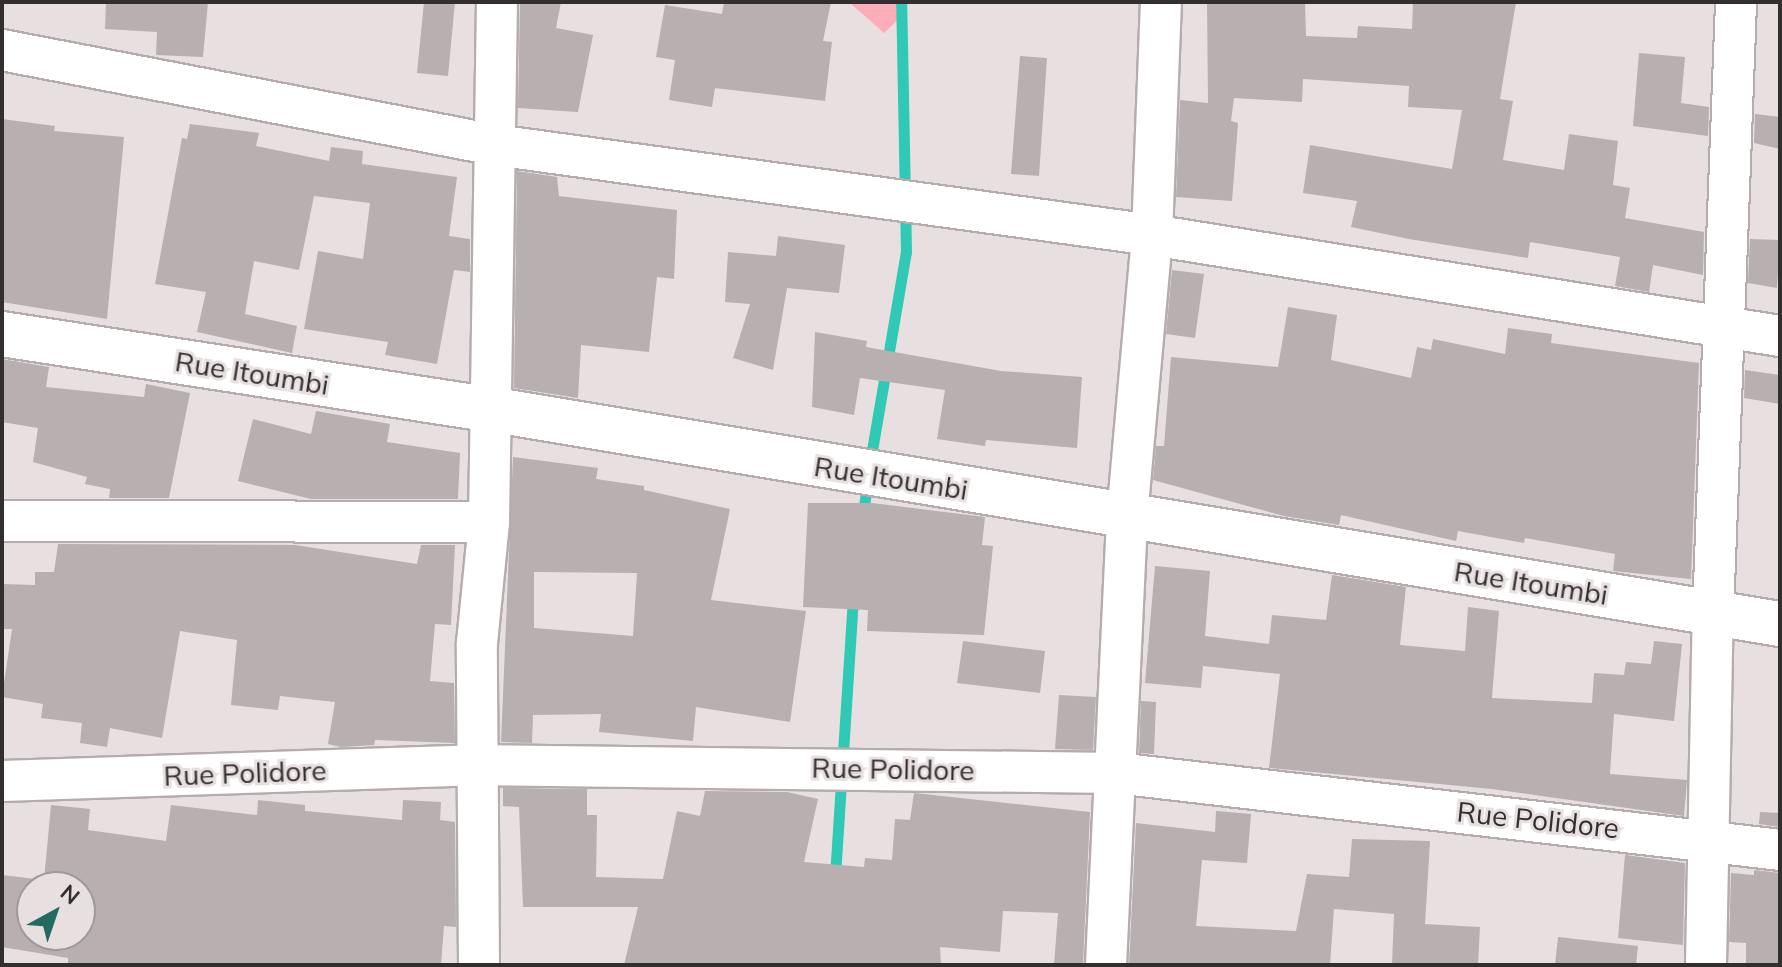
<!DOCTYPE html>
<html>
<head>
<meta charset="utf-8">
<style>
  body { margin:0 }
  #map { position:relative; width:1782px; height:967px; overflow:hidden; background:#e8dfe0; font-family:Mulish,sans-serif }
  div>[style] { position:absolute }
  .green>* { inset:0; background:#fbaeb9 }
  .stream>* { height:11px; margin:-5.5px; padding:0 5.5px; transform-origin:5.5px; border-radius:5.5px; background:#2fc9b6 }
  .building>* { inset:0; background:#b7afb0 }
  .roads { filter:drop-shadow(2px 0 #b4acad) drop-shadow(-2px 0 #b4acad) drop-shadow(0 2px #b4acad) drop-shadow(0 -2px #b4acad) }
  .minor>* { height:40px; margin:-20px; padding:0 20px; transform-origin:20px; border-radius:20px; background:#fff }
  .tertiary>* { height:44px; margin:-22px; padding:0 22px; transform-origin:22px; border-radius:22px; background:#fff }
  span { translate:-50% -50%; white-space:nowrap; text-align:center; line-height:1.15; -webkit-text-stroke:6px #e8dfe0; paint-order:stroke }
  .street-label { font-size:28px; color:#332f2f }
  .frame { position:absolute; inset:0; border:4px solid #332f2f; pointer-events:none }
  .north { position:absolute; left:16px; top:871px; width:80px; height:80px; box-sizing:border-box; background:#e8dfe0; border:2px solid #a09999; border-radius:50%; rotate:40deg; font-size:22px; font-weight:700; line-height:32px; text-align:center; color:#332f2f }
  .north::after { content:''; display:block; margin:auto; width:28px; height:36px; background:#236a61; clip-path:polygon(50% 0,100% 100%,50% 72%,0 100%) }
</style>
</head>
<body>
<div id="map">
  <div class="green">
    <div style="clip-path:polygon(849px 2px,898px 2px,899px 19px,884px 33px)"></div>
  </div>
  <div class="stream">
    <div style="left:870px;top:462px;width:213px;rotate:-80.3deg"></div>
    <div style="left:906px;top:252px;width:250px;rotate:-91.1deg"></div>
    <div style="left:862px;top:518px;width:39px;rotate:-81deg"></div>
    <div style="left:835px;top:876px;width:283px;rotate:-86.3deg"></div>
  </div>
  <div class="building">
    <div style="clip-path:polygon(106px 2px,208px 2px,203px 57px,156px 55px,157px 32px,105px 29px)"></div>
    <div style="clip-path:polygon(424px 2px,455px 2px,448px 76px,417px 73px)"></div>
    <div style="clip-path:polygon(520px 2px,561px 2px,556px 28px,593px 35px,578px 112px,518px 108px)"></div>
    <div style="clip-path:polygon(724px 2px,831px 2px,823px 41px,832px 42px,825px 101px,715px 88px,712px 107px,669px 100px,675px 60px,656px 57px,665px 5px,722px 14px)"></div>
    <div style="clip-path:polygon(1207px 2px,1305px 2px,1306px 36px,1357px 38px,1358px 26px,1412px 29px,1413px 2px,1516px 2px,1500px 99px,1513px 101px,1503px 160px,1564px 170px,1569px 134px,1618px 141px,1613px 185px,1630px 188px,1625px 218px,1704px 232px,1703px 275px,1653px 265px,1649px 292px,1615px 286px,1620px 257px,1530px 242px,1528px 258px,1409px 239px,1351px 227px,1357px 201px,1303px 193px,1310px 145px,1452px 169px,1462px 110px,1408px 107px,1409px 86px,1303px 79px,1302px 102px,1234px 98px,1231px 121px,1238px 123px,1232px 201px,1176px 197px,1180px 100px,1208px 103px)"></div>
    <div style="clip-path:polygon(1639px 53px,1685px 57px,1681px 103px,1709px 107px,1708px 136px,1633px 126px)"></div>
    <div style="clip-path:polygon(1020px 56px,1047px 58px,1039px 176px,1011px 174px)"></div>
    <div style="clip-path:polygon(1755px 114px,1780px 117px,1780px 149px,1754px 143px)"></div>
    <div style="clip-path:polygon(2px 119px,55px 126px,54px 131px,124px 137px,107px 319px,2px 302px)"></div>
    <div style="clip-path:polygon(190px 124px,259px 133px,256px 146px,329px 161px,331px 147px,363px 151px,362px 164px,457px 177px,449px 236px,470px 239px,470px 272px,454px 270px,437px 364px,385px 355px,388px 342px,304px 329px,318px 251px,363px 259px,370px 203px,314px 196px,299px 270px,254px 261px,245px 314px,297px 326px,292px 353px,197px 332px,206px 292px,155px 284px,182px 138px,187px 139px)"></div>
    <div style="clip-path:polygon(517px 171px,557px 177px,559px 196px,677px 210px,674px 279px,657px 277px,649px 352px,581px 345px,578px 398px,514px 388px)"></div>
    <div style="clip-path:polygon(778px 236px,845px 245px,839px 293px,787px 288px,773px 370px,733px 358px,750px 304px,725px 302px,728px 252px,776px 256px)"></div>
    <div style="clip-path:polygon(1750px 239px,1780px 240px,1777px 288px,1748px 283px)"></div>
    <div style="clip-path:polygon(1172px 270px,1204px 274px,1195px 338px,1166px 334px)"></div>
    <div style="clip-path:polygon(1288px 307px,1337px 315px,1331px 360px,1411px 378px,1417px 347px,1431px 350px,1433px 339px,1505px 354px,1508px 328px,1552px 334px,1551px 343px,1699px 363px,1691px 579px,1613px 571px,1615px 554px,1525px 538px,1524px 543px,1458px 531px,1456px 541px,1341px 515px,1339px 525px,1284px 516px,1153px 480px,1156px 446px,1164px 446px,1171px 357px,1278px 367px)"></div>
    <div style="clip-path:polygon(815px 332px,867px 341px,866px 347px,1001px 371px,1082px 377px,1077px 448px,986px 440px,985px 446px,937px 439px,945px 390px,860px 378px,854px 415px,812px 407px)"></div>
    <div style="clip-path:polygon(2px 359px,49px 367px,46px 387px,144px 397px,146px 384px,190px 393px,169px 498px,109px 498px,110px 489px,85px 484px,87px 477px,33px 462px,38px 428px,2px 422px)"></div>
    <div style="clip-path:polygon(1745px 370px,1780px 375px,1780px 404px,1744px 398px)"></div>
    <div style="clip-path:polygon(316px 411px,390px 424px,387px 442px,460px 453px,458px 499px,311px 499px,238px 481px,253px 419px,311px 434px)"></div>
    <div style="clip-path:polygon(evenodd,513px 457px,598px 468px,596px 479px,644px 486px,644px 490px,730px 509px,711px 600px,806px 611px,790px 722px,696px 707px,693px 741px,599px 732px,601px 714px,533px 715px,532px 743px,501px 742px,513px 457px,534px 572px,637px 573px,633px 636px,534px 628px,534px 572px)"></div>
    <div style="clip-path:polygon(808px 503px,872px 503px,985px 517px,982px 545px,993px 546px,984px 635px,867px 631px,868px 610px,803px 607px)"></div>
    <div style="clip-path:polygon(58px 544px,295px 545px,417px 564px,421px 545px,455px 545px,451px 625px,435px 624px,430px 681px,454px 683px,455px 743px,375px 740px,374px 745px,341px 747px,328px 744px,335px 702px,280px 696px,278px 710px,231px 705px,237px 640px,180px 631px,162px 738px,110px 728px,107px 747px,80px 743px,82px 723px,41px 718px,43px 704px,2px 697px,12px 629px,2px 629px,2px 584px,35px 585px,35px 572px,54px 572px)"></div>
    <div style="clip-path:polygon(1155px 566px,1210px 571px,1205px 636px,1269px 644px,1272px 615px,1326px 620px,1332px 575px,1406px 587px,1400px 645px,1465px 651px,1468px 607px,1499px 611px,1492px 698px,1592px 703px,1594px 673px,1624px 675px,1626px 662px,1651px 664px,1654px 641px,1682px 644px,1674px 721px,1614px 714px,1610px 774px,1687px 780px,1684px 816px,1492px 789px,1269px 768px,1280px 674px,1203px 666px,1201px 688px,1145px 683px)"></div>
    <div style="clip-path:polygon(963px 641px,1045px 651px,1040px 693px,957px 683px)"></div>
    <div style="clip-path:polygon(1059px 695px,1096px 697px,1093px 750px,1055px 749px)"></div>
    <div style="clip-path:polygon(1141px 701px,1156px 702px,1154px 754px,1139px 753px)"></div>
    <div style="clip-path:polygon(503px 788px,587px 789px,587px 815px,597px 815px,596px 877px,663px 879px,677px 811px,700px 816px,705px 791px,787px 792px,818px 799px,804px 862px,864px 867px,865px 858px,892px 860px,895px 819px,910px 820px,914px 793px,1090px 812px,1083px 965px,1054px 965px,1058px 913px,1003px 911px,1000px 952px,940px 947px,941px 965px,624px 965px,638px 907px,523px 907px,519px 807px,503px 806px)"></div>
    <div style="clip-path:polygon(evenodd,258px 800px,305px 805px,305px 811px,402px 820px,403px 800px,441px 802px,440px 820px,455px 822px,456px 927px,444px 926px,441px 965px,68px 965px,68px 958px,2px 947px,2px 875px,44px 880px,51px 805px,90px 809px,88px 830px,166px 841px,171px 805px,257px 815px,258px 800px,32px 887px,80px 887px,80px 935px,32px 935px,32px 887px)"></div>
    <div style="clip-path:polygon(1216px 811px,1251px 814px,1247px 863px,1202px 860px,1196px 926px,1296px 931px,1307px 874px,1349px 877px,1352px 839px,1430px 841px,1425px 924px,1480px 927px,1478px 965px,1392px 965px,1394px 914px,1334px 909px,1330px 965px,1129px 965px,1136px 823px,1215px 832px)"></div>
    <div style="clip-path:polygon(1760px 812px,1780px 813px,1780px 827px,1759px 824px)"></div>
    <div style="clip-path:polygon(1625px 855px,1685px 863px,1683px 945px,1618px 938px)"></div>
    <div style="clip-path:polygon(1754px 870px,1780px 873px,1780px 965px,1746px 965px,1746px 943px,1729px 942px,1731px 873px,1754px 875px)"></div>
    <div style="clip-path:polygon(1558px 937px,1638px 946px,1636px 965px,1555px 965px)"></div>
  </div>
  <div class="roads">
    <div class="minor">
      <div style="left:2px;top:50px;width:502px;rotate:10.91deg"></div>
      <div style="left:495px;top:145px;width:663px;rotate:7.8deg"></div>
      <div style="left:1152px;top:235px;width:636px;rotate:9.14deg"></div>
      <div style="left:2px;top:521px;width:487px;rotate:0.1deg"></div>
      <div style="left:2px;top:781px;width:473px;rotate:-1.9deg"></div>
      <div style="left:475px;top:765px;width:641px;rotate:0.72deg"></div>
      <div style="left:1116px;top:773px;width:668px;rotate:6.61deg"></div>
      <div style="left:479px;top:965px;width:322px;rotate:-90.4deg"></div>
      <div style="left:477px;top:643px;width:122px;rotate:-84.3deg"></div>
      <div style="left:489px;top:522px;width:520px;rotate:-89.12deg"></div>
      <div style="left:1106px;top:965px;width:448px;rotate:-87.3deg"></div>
      <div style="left:1127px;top:517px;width:283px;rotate:-84.9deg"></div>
      <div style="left:1152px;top:235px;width:233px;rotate:-87.8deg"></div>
      <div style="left:1706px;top:965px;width:352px;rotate:-88.9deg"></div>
      <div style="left:1713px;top:613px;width:611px;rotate:-87.84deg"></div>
    </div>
    <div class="tertiary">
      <div style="left:2px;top:334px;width:493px;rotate:8.8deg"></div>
      <div style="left:489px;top:409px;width:1309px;rotate:9.46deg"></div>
    </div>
  </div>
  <div class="street-label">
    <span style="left:252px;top:373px;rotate:9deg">Rue Itoumbi</span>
    <span style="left:891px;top:478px;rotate:9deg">Rue Itoumbi</span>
    <span style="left:1531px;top:583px;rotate:9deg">Rue Itoumbi</span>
    <span style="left:893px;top:769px;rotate:1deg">Rue Polidore</span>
    <span style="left:245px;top:773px;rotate:-2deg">Rue Polidore</span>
    <span style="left:1538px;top:820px;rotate:6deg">Rue Polidore</span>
  </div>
  <div class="frame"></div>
  <div class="north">N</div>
</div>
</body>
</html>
